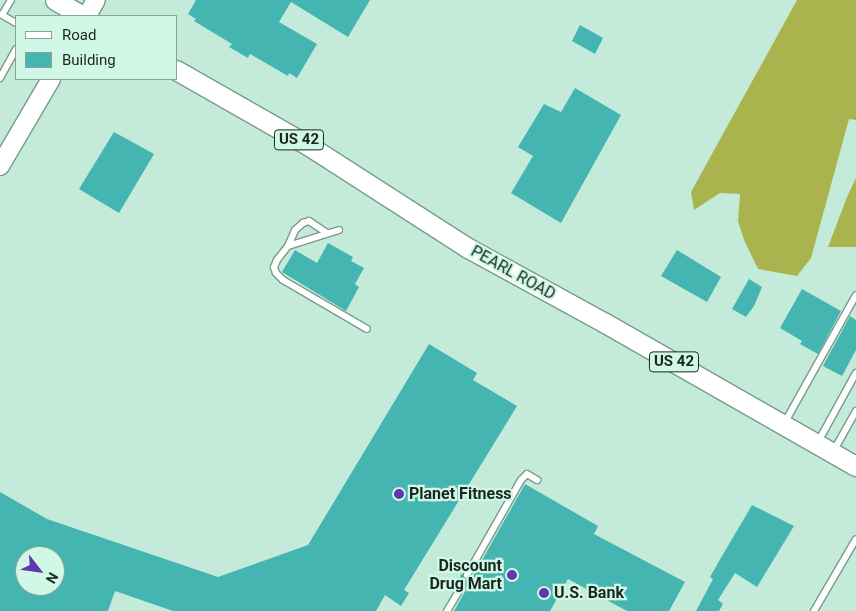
<!DOCTYPE html>
<html>
<head>
<meta charset="utf-8">
<style>
  body { margin:0 }
  #map { position:relative; width:856px; height:611px; overflow:hidden; background:#c4ebd9; font-family:Roboto,sans-serif }
  div>[style] { position:absolute }
  .forest>* { inset:0; background:#aab44f }
  .building>* { inset:0; background:#45b5b1 }
  .roads { filter:drop-shadow(1px 0 #779b8b) drop-shadow(-1px 0 #779b8b) drop-shadow(0 1px #779b8b) drop-shadow(0 -1px #779b8b) }
  .lane>* { height:6px; margin:-3px; padding:0 3px; transform-origin:3px; border-radius:3px; background:#fff }
  .secondary>* { height:18px; margin:-9px; padding:0 9px; transform-origin:9px; border-radius:9px; background:#fff }
  .primary>* { height:19px; margin:-9.5px; padding:0 9.5px; transform-origin:9.5px; border-radius:9.5px; background:#fff }
  .dots>* { width:14px; height:14px; translate:-50% -50%; box-sizing:border-box; border:2px solid #d1f8e6; border-radius:50% }
  span { translate:-50% -50%; white-space:nowrap; text-align:center; line-height:1.15; -webkit-text-stroke:4.5px #d1f8e6; paint-order:stroke }
  .shield-label span { padding:1px 4px; background:#d1f8e6; border:1px solid; border-radius:4px; -webkit-text-stroke-width:0 }
  .shield-label { font-size:15px; color:#182720; font-weight:700 }
  .street-label { font-size:16px; color:#182720 }
  .poi-label { font-size:16px; color:#182720; font-weight:700 }
  .left { translate:0 -50%; text-align:left }
  .right { translate:-100% -50%; text-align:right }
  .legend { position:absolute; left:15px; top:15px; width:162px; height:65px; box-sizing:border-box; background:#d1f8e6; border:1px solid #87a497; margin:0; padding:6px 9px; list-style:none; font-size:15px; color:#182720 }
  .legend li { display:flex; align-items:center; gap:10px; height:25px }
  .legend b { width:25px; border:1px solid #87a497 }
  .north { position:absolute; left:15px; top:546px; width:50px; height:50px; box-sizing:border-box; background:#d1f8e6; border:1px solid #87a497; border-radius:50%; rotate:120deg; font-size:14px; font-weight:700; line-height:20px; text-align:center; color:#182720 }
  .north::after { content:''; display:block; margin:auto; width:18px; height:22px; background:#6136ae; clip-path:polygon(50% 0,100% 100%,50% 72%,0 100%) }
</style>
</head>
<body>
<div id="map">
  <div class="forest">
    <div style="clip-path:polygon(797px 0,856px 0,856px 120px,849px 119px,811px 258px,797px 276px,758px 269px,744px 240px,738px 221px,740px 194px,720px 193px,694px 210px,691px 192px)"></div>
    <div style="clip-path:polygon(856px 178px,856px 247px,828px 247px,847px 197px)"></div>
  </div>
  <div class="building">
    <div style="clip-path:polygon(196px 0,370px 0,348px 37px,291px 2px,279px 22px,317px 44px,297px 78px,289px 73px,288px 76px,250px 54px,248px 58px,229px 47px,232px 44px,194px 21px,196px 19px,188px 14px)"></div>
    <div style="clip-path:polygon(580px 25px,603px 38px,595px 54px,572px 41px)"></div>
    <div style="clip-path:polygon(575px 88px,621px 115px,561px 223px,511px 193px,533px 156px,518px 147px,544px 104px,561px 112px)"></div>
    <div style="clip-path:polygon(114px 132px,154px 154px,119px 213px,79px 189px)"></div>
    <div style="clip-path:polygon(328px 243px,353px 257px,351px 261px,364px 268px,355px 284px,359px 287px,346px 311px,282px 272px,295px 250px,317px 263px)"></div>
    <div style="clip-path:polygon(677px 250px,721px 277px,707px 302px,661px 276px)"></div>
    <div style="clip-path:polygon(749px 279px,762px 287px,754px 306px,746px 317px,732px 309px)"></div>
    <div style="clip-path:polygon(802px 289px,841px 311px,818px 354px,800px 344px,802px 341px,780px 328px)"></div>
    <div style="clip-path:polygon(850px 316px,856px 320px,856px 350px,842px 376px,823px 366px)"></div>
    <div style="clip-path:polygon(evenodd,429px 344px,477px 373px,473px 380px,517px 406px,404px 590px,409px 593px,401px 606px,385px 595px,376px 611px,173px 611px,115px 591px,108px 611px,0 611px,0 492px,47px 519px,218px 577px,308px 545px,429px 344px,25px 556px,55px 556px,55px 586px,25px 586px,25px 556px)"></div>
    <div style="clip-path:polygon(525px 484px,598px 526px,594px 534px,685px 582px,669px 611px,627px 611px,568px 579px,550px 611px,454px 611px,467px 588px,464px 582px,457px 583px,462px 573px,465px 580px,472px 578px)"></div>
    <div style="clip-path:polygon(752px 505px,794px 526px,757px 587px,735px 573px,718px 600px,723px 604px,719px 611px,696px 611px,713px 579px,710px 577px,718px 563px)"></div>
  </div>
  <div class="roads">
    <div class="lane">
      <div style="left:11px;top:0;width:17px;rotate:121deg"></div>
      <div style="left:2px;top:15px;width:16px;rotate:30deg"></div>
      <div style="left:0;top:78px;width:33px;rotate:-61deg"></div>
      <div style="left:339px;top:230px;width:53px;rotate:162.6deg"></div>
      <div style="left:288px;top:246px;width:18px;rotate:128deg"></div>
      <div style="left:277px;top:260px;width:8px;rotate:113deg"></div>
      <div style="left:274px;top:267px;width:6px;rotate:72deg"></div>
      <div style="left:276px;top:273px;width:10px;rotate:45deg"></div>
      <div style="left:283px;top:280px;width:97px;rotate:30.3deg"></div>
      <div style="left:288px;top:246px;width:17px;rotate:-66deg"></div>
      <div style="left:295px;top:230px;width:11px;rotate:-41deg"></div>
      <div style="left:303px;top:223px;width:6px;rotate:-18deg"></div>
      <div style="left:309px;top:221px;width:22px;rotate:34deg"></div>
      <div style="left:785px;top:422px;width:145px;rotate:-60.8deg"></div>
      <div style="left:818px;top:442px;width:79px;rotate:-61.2deg"></div>
      <div style="left:833px;top:452px;width:47px;rotate:-60.7deg"></div>
      <div style="left:467px;top:575px;width:109px;rotate:-60.4deg"></div>
      <div style="left:521px;top:480px;width:8px;rotate:-45deg"></div>
      <div style="left:527px;top:474px;width:12px;rotate:31deg"></div>
      <div style="left:447px;top:611px;width:29px;rotate:-59deg"></div>
      <div style="left:814px;top:611px;width:83px;rotate:-59.7deg"></div>
    </div>
    <div class="secondary">
      <div style="left:87px;top:16px;width:18px;rotate:-61deg"></div>
      <div style="left:0;top:166px;width:101px;rotate:-59.6deg"></div>
    </div>
    <div class="primary">
      <div style="left:55px;top:0;width:32px;rotate:30deg"></div>
      <div style="left:176px;top:70px;width:153px;rotate:29.7deg"></div>
      <div style="left:309px;top:146px;width:189px;rotate:32.7deg"></div>
      <div style="left:468px;top:248px;width:156px;rotate:28.7deg"></div>
      <div style="left:605px;top:323px;width:289px;rotate:29.7deg"></div>
    </div>
  </div>
  <div class="dots">
    <div style="left:399px;top:494px;background:#6136ae"></div>
    <div style="left:512px;top:575px;background:#6136ae"></div>
    <div style="left:544px;top:593px;background:#6136ae"></div>
  </div>
  <div class="shield-label">
    <span style="left:299px;top:140px">US 42</span>
    <span style="left:674px;top:362px">US 42</span>
  </div>
  <div class="street-label">
    <span style="left:513px;top:273px;rotate:29deg">PEARL ROAD</span>
  </div>
  <div class="poi-label">
    <span class="left" style="left:409px;top:494px">Planet Fitness</span>
    <span class="right" style="left:502px;top:575px">Discount<br>Drug Mart</span>
    <span class="left" style="left:554px;top:593px">U.S. Bank</span>
  </div>
  <ul class="legend">
  <li><b style="height:6px;background:#fff"></b>Road</li>
  <li><b style="height:14px;background:#45b5b1"></b>Building</li>
  </ul>
  <div class="north">N</div>
</div>
</body>
</html>
